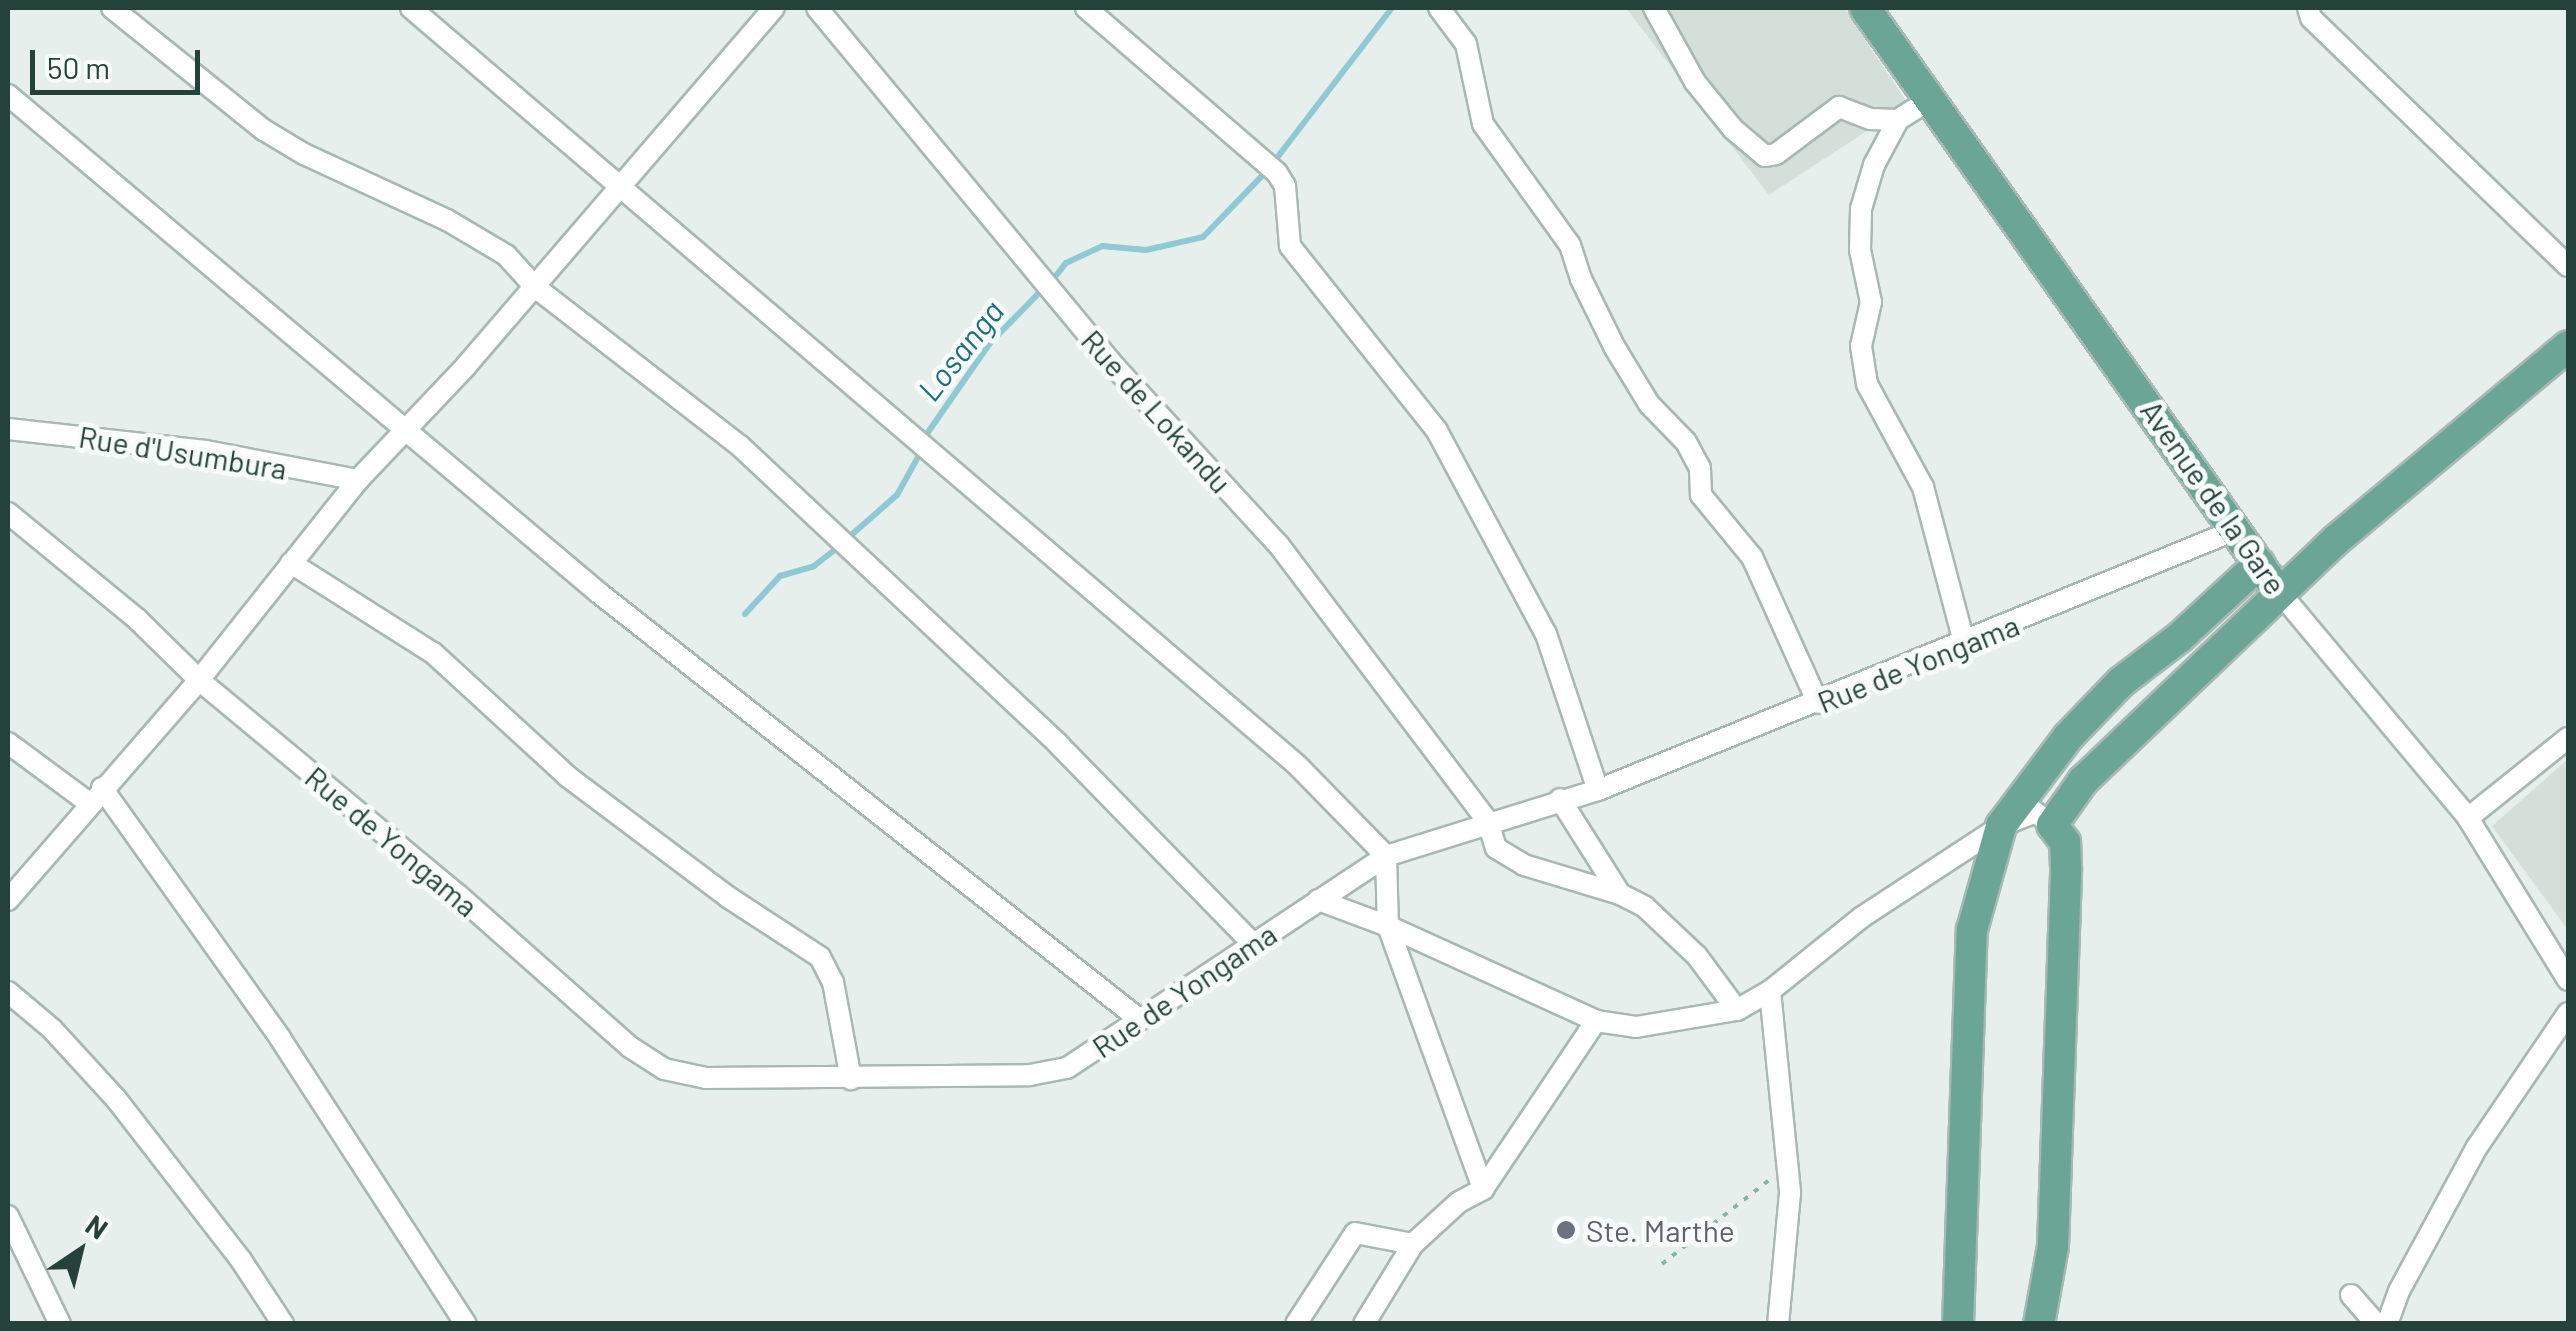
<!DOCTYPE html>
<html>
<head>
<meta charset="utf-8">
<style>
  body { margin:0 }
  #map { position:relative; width:2576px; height:1331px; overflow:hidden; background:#e6efeb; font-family:Barlow,sans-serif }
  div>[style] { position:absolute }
  .built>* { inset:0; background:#d4dfda }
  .stream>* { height:6px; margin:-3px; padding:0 3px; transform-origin:3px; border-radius:3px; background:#8ec9d4 }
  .path>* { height:4px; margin-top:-2px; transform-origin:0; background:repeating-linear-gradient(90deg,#86b3a5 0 5px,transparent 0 13px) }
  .roads { filter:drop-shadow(2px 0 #a8b8b2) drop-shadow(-2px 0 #a8b8b2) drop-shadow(0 2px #a8b8b2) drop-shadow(0 -2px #a8b8b2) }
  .minor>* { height:20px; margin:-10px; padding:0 10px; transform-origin:10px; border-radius:10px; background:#fff }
  .primary>* { height:30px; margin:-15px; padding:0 15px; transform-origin:15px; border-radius:15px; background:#6aa596 }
  .dots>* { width:28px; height:28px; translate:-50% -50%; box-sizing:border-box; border:5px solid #f7fbf9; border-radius:50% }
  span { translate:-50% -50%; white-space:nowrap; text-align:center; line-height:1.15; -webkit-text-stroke:10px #f7fbf9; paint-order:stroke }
  .street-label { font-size:30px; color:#24423a }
  .worship-label { font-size:30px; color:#5b616d }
  .left { translate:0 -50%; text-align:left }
  .water-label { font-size:32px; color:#1c6f80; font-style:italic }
  .frame { position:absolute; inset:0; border:10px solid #24423a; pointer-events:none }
  .north { position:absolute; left:30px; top:1201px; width:100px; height:100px; -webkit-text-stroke:8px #f7fbf9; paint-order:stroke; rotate:35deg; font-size:28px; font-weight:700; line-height:40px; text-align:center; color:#24423a }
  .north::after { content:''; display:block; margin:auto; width:35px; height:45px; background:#24423a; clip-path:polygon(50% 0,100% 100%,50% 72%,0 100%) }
  .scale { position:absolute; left:30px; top:50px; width:170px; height:45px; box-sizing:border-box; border:5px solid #24423a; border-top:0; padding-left:12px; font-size:30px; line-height:35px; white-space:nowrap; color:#24423a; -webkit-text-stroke:8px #f7fbf9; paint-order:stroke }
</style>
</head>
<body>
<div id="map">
  <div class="built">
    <div style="clip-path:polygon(1626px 8px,1844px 8px,1908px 104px,1769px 195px)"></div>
    <div style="clip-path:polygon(2568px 759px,2568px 930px,2492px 826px)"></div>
  </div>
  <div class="stream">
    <div style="left:1273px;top:163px;width:195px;rotate:-52.5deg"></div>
    <div style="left:1051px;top:282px;width:24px;rotate:-52deg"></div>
    <div style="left:1066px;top:263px;width:40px;rotate:-25deg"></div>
    <div style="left:1102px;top:246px;width:44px;rotate:5.2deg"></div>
    <div style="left:1146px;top:250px;width:58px;rotate:-12.8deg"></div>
    <div style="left:1203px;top:237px;width:85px;rotate:-46deg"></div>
    <div style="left:924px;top:438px;width:116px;rotate:-55.2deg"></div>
    <div style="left:990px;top:343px;width:69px;rotate:-45.6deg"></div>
    <div style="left:848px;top:538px;width:65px;rotate:-41.3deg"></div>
    <div style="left:897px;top:495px;width:43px;rotate:-61.1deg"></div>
    <div style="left:745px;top:614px;width:52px;rotate:-47.4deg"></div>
    <div style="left:780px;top:576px;width:35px;rotate:-16deg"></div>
    <div style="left:814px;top:566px;width:29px;rotate:-38deg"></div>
  </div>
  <div class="path">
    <div style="left:1662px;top:1264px;width:135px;rotate:-38.1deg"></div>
  </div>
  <div class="roads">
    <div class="minor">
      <div style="left:112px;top:8px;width:195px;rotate:38.8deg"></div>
      <div style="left:264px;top:130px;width:47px;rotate:31deg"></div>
      <div style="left:304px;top:154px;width:157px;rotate:24.8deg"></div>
      <div style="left:447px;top:220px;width:69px;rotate:30.7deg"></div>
      <div style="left:506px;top:255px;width:43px;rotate:47.8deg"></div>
      <div style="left:535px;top:287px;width:259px;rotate:37.8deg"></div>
      <div style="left:740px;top:446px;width:436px;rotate:43.1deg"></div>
      <div style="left:1058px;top:744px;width:281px;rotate:45.7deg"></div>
      <div style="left:411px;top:8px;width:1165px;rotate:40.51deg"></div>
      <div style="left:1297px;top:765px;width:127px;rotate:45.6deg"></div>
      <div style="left:1386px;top:856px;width:70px;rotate:88.4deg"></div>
      <div style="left:1388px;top:926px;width:280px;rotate:70.1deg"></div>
      <div style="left:817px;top:8px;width:467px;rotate:50.3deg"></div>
      <div style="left:1115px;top:367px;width:241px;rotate:47.4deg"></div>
      <div style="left:1278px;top:544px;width:348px;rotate:52.9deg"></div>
      <div style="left:1488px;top:822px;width:27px;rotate:73deg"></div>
      <div style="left:1496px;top:848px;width:33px;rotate:31deg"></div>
      <div style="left:1524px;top:865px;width:100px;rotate:16.8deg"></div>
      <div style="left:1620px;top:894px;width:28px;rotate:27deg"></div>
      <div style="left:1645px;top:907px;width:71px;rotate:43.3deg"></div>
      <div style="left:1697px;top:956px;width:67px;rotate:53.5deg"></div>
      <div style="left:1086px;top:8px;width:252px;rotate:40.8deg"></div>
      <div style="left:1277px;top:173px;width:15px;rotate:58deg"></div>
      <div style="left:1285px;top:186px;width:60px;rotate:85.2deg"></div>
      <div style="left:1290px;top:246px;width:236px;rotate:51.5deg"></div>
      <div style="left:1437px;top:431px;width:230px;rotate:61.8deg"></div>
      <div style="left:1546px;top:634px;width:164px;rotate:71.6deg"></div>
      <div style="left:1439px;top:8px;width:45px;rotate:53.1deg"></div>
      <div style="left:1466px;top:44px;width:82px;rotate:78deg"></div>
      <div style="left:1483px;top:124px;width:149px;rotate:54.3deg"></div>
      <div style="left:1570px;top:245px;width:36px;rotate:72deg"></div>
      <div style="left:1581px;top:279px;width:77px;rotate:63.8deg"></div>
      <div style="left:1615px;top:348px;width:66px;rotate:58.7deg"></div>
      <div style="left:1649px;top:404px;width:53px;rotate:45.8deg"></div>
      <div style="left:1686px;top:442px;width:30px;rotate:62deg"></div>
      <div style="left:1700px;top:468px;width:27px;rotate:88deg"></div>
      <div style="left:1701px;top:495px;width:80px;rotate:50.6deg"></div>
      <div style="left:1752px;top:557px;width:160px;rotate:65.7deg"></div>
      <div style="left:1654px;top:8px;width:85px;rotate:61deg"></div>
      <div style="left:1695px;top:82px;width:60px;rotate:51deg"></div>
      <div style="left:1733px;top:129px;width:42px;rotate:40.2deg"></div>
      <div style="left:1765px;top:156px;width:11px;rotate:-10deg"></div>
      <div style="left:1776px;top:154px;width:79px;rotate:-36.7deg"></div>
      <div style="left:1839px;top:107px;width:33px;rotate:21deg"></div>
      <div style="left:1870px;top:119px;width:28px;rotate:2deg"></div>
      <div style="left:2308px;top:8px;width:10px;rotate:73deg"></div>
      <div style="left:2311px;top:18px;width:357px;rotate:44deg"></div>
      <div style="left:8px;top:95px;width:773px;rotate:40.12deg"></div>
      <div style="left:599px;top:593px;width:688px;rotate:38.27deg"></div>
      <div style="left:1931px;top:99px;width:39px;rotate:148deg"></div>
      <div style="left:1898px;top:120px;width:51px;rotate:118.1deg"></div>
      <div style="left:1874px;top:165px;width:46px;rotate:106.5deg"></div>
      <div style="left:1861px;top:209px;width:41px;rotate:91.4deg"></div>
      <div style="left:1860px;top:250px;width:53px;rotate:78.1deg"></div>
      <div style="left:1871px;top:302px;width:45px;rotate:102.8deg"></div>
      <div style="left:1861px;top:346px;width:38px;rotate:81deg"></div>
      <div style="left:1867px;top:384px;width:117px;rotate:61.5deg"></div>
      <div style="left:1923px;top:487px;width:160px;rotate:75.2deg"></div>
      <div style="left:8px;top:429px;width:199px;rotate:6.3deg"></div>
      <div style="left:206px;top:451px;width:155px;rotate:10.8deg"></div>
      <div style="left:8px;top:513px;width:167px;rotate:39.4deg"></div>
      <div style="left:137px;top:619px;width:87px;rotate:44.5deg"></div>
      <div style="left:199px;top:680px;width:335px;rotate:39.7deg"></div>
      <div style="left:457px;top:894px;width:231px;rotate:41.5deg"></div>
      <div style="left:630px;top:1047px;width:40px;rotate:32.9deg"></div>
      <div style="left:664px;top:1069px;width:43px;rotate:12.1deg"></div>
      <div style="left:706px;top:1078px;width:324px;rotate:-0.5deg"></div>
      <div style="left:1030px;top:1075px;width:38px;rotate:-11deg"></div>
      <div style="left:1067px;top:1068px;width:383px;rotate:-33.6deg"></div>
      <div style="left:1386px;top:856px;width:222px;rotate:-17.3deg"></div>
      <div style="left:1598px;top:790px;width:686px;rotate:-22.19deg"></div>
      <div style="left:291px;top:563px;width:168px;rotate:32.4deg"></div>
      <div style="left:433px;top:653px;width:182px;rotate:42.5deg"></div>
      <div style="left:567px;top:776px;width:201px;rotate:36.9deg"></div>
      <div style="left:728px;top:897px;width:110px;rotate:33.1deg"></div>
      <div style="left:820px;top:957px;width:28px;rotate:63deg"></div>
      <div style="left:833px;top:982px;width:99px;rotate:79.5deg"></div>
      <div style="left:2281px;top:594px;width:292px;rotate:50.1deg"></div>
      <div style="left:2468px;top:818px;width:190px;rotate:58.3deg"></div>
      <div style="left:8px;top:743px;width:101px;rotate:36.5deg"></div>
      <div style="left:102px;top:788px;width:307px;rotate:54.5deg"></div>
      <div style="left:280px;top:1038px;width:341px;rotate:57deg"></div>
      <div style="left:1560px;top:799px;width:112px;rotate:57.7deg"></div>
      <div style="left:2468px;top:818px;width:128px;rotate:-38.7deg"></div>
      <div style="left:8px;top:900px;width:291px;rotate:-49deg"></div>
      <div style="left:199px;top:680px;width:256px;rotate:-51.5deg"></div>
      <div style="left:358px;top:480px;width:157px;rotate:-46.5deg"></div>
      <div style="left:466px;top:366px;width:472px;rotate:-49.3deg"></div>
      <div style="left:1318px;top:900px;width:75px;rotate:20.4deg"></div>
      <div style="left:1388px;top:926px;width:229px;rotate:24.5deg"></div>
      <div style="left:1596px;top:1021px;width:40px;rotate:8.5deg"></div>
      <div style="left:1636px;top:1027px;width:102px;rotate:-9.6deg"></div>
      <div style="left:1737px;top:1010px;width:38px;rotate:-30deg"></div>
      <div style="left:1770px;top:991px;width:118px;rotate:-38.8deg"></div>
      <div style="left:1862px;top:917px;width:166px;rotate:-33.2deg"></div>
      <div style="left:2001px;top:826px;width:37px;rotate:-22deg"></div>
      <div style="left:2035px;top:812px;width:21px;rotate:37deg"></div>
      <div style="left:1770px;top:991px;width:203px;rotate:84.3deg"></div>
      <div style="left:1790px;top:1193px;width:132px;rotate:95.2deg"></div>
      <div style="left:8px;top:992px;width:57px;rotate:40.1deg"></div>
      <div style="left:52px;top:1029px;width:96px;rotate:47.5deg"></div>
      <div style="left:117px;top:1100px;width:202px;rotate:52.2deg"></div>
      <div style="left:241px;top:1260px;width:77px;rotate:56.7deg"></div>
      <div style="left:8px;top:1216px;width:120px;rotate:64.3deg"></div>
      <div style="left:2351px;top:1295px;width:38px;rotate:49deg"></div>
      <div style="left:1296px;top:1324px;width:108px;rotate:-57deg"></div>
      <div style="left:1355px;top:1233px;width:59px;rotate:10.7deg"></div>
      <div style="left:1364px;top:1324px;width:94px;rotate:-58.5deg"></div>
      <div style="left:1413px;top:1244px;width:62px;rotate:-42.4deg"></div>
      <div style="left:1459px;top:1202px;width:27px;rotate:-28deg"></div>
      <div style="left:1483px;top:1189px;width:202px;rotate:-56.1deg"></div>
      <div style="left:2387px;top:1324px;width:35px;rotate:-70deg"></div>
      <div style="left:2399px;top:1291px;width:164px;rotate:-61.6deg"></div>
      <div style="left:2477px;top:1147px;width:162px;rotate:-55.8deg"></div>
    </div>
    <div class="primary">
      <div style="left:1865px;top:8px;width:701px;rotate:54.7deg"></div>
      <div style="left:1958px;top:1324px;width:394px;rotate:-88deg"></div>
      <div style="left:1972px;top:930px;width:108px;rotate:-74.4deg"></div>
      <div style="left:2001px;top:826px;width:111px;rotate:-53deg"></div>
      <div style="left:2068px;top:737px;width:76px;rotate:-46.1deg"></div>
      <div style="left:2121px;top:682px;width:74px;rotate:-37.3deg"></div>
      <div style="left:2180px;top:637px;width:108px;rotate:-42.7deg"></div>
      <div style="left:2039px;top:1324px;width:79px;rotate:-79.8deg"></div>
      <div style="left:2053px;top:1246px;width:378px;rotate:-88deg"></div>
      <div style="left:2066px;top:868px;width:26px;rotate:-92deg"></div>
      <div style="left:2065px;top:842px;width:21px;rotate:-127deg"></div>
      <div style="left:2052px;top:825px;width:54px;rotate:-54.8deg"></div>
      <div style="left:2083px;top:781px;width:349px;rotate:-43.6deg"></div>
      <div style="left:2336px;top:540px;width:302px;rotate:-39.9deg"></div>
    </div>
  </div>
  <div class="dots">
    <div style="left:1566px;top:1230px;background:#6b7280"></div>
  </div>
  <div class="street-label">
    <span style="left:1157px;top:411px;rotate:48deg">Rue de Lokandu</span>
    <span style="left:183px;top:452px;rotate:9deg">Rue d'Usumbura</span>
    <span style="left:2214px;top:497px;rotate:55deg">Avenue de la Gare</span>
    <span style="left:1918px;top:663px;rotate:-22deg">Rue de Yongama</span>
    <span style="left:392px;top:841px;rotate:40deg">Rue de Yongama</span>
    <span style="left:1184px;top:990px;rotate:-34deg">Rue de Yongama</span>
  </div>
  <div class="worship-label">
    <span class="left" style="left:1586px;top:1230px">Ste. Marthe</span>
  </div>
  <div class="water-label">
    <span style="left:960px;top:350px;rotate:-52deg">Losanga</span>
  </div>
  <div class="frame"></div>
  <div class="north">N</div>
  <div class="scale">50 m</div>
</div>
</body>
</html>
